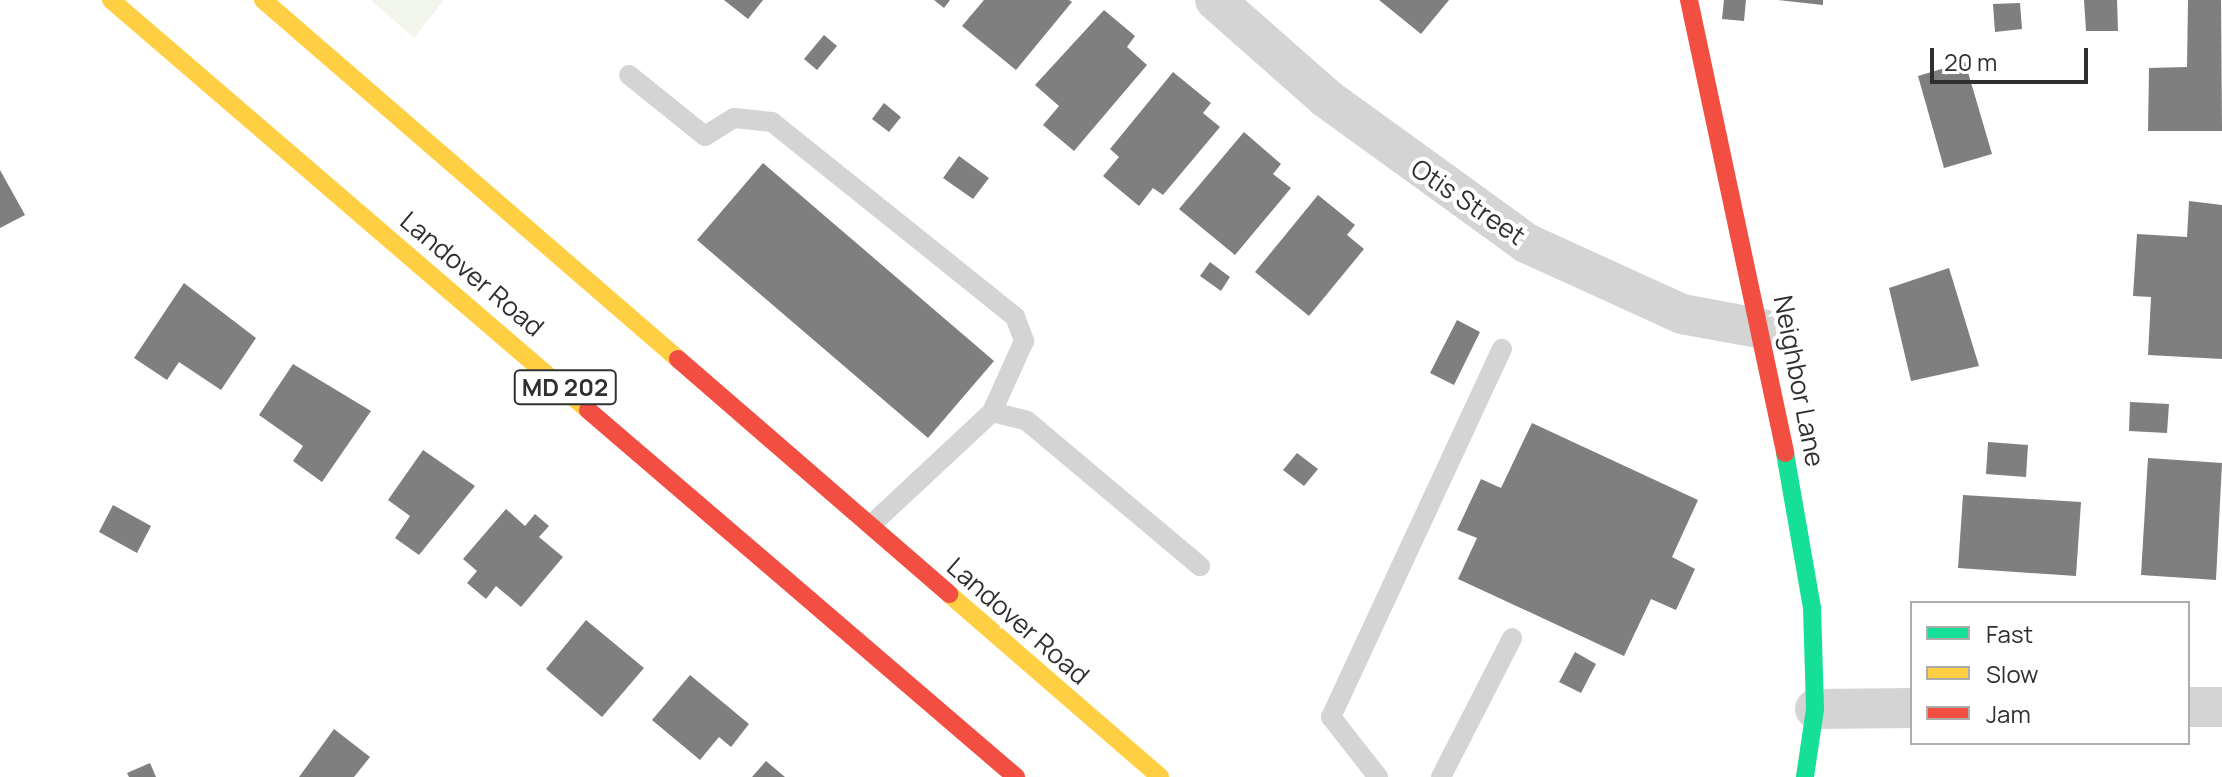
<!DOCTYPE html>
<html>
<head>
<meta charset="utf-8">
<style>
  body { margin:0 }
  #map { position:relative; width:2222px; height:777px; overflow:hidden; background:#fff; font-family:Manrope,sans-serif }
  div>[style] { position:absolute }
  .green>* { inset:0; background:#f2f5ec }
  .building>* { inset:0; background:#7f7f7f }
  .lane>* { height:20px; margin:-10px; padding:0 10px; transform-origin:10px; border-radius:10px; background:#d4d4d4 }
  .street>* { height:40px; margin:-20px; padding:0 20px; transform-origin:20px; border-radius:20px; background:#d4d4d4 }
  .fast>* { height:18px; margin:-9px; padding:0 9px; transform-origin:9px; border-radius:9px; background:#16e098 }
  .slow>* { height:18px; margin:-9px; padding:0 9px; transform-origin:9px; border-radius:9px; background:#ffcf43 }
  .jam>* { height:18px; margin:-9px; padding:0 9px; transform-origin:9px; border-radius:9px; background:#f24e42 }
  span { translate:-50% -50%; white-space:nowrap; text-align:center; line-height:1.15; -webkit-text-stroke:8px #fff; paint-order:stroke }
  .shield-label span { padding:2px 6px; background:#fff; border:2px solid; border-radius:6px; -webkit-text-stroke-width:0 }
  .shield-label { font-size:24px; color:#303030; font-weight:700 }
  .street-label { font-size:26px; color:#303030 }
  .legend { position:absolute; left:1910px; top:601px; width:280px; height:144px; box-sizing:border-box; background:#fff; border:2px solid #acacac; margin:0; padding:10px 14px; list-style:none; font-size:24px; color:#303030 }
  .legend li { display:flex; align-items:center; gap:16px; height:40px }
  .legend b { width:40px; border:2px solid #acacac }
  .scale { position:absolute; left:1930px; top:48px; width:158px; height:36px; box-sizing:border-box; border:4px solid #303030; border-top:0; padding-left:10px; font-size:24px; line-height:28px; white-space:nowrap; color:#303030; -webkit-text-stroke:6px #fff; paint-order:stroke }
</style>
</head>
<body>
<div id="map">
  <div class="green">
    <div style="clip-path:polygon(371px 0,444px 0,414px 38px)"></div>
  </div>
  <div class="building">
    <div style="clip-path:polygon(724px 0,763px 0,748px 19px)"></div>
    <div style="clip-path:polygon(934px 0,950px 0,944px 8px)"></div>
    <div style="clip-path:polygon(984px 0,1069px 0,1072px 2px,1016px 70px,962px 26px)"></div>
    <div style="clip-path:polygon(1379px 0,1449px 0,1421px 34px)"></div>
    <div style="clip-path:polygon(1724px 0,1746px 0,1744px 21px,1722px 19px)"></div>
    <div style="clip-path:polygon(1777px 0,1823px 0,1823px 5px)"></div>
    <div style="clip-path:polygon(2084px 0,2117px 0,2118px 31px,2086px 31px)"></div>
    <div style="clip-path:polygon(2188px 0,2221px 0,2222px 131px,2148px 131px,2149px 68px,2187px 67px)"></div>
    <div style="clip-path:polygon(2020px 3px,2022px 29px,1995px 32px,1993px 4px)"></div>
    <div style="clip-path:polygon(1104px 10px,1135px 36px,1127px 47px,1147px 65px,1074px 151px,1043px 125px,1059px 106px,1035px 85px)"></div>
    <div style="clip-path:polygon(824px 35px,837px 46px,817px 70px,804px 59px)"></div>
    <div style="clip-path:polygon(1965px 62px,1992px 154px,1944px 168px,1918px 76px)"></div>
    <div style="clip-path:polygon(1173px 72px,1211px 103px,1203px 113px,1220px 127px,1163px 195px,1153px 188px,1139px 206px,1103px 176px,1119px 157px,1110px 149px)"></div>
    <div style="clip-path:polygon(884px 103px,901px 117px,889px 132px,872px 119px)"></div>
    <div style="clip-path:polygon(1244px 132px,1281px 164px,1273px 174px,1291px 188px,1235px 255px,1179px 209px)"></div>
    <div style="clip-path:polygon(959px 156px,989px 178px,973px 199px,943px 178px)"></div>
    <div style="clip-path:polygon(763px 163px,994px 361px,928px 438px,697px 240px)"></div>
    <div style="clip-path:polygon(0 170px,25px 215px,0 228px)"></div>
    <div style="clip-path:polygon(1318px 195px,1355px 225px,1347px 235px,1364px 249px,1309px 316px,1255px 272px)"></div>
    <div style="clip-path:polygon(2189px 201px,2222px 205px,2222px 359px,2148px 355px,2151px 297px,2133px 296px,2137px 234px,2187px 237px)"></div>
    <div style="clip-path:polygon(1210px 262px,1230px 277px,1221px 291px,1200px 276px)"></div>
    <div style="clip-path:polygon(1949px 268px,1979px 366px,1911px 381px,1889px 288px)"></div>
    <div style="clip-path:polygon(184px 283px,256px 338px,221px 390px,179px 362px,167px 380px,134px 358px)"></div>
    <div style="clip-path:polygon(1457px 320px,1480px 332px,1454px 385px,1430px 373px)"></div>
    <div style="clip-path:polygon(293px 364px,371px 411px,322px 482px,293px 461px,303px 446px,259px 415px)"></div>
    <div style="clip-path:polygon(2130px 402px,2169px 404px,2167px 433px,2129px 431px)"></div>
    <div style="clip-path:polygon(1532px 423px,1698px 500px,1672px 557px,1695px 569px,1676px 610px,1651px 599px,1624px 656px,1458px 579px,1477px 538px,1457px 530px,1481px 479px,1501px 488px)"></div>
    <div style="clip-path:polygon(1988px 442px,2028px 445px,2026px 477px,1986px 474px)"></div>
    <div style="clip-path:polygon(423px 450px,475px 486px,419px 555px,395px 538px,410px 516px,388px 500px)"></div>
    <div style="clip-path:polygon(1297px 453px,1318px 469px,1304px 486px,1283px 470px)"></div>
    <div style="clip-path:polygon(2148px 458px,2222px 463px,2216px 580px,2141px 575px)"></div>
    <div style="clip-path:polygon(1963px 495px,2081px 502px,2076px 576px,1958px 568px)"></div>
    <div style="clip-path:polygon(113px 505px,151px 526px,137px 553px,99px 532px)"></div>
    <div style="clip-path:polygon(506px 509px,525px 526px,535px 514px,549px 526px,539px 537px,563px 557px,521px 607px,496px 586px,486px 599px,467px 583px,477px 571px,463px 559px)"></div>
    <div style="clip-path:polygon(586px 620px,644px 668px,602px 717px,546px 669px)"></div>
    <div style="clip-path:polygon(1575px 652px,1596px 664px,1581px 693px,1559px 682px)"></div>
    <div style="clip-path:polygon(690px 675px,749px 724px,731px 747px,719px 737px,700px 760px,652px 720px)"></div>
    <div style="clip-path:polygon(334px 729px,370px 757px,354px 777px,299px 777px)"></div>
    <div style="clip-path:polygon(766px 761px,785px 777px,752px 777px)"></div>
    <div style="clip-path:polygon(150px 763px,156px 777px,129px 777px,127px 773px)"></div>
  </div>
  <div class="lane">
    <div style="left:629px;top:75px;width:97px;rotate:38.8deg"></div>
    <div style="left:705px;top:136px;width:34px;rotate:-32deg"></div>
    <div style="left:734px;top:118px;width:38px;rotate:6deg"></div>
    <div style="left:772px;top:122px;width:312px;rotate:38.7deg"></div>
    <div style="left:1015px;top:317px;width:26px;rotate:69deg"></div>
    <div style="left:1024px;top:341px;width:78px;rotate:114.3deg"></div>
    <div style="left:872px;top:524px;width:164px;rotate:-43deg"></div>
    <div style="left:992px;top:412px;width:36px;rotate:14deg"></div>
    <div style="left:1027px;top:421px;width:226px;rotate:40deg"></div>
    <div style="left:1378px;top:777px;width:76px;rotate:-128.1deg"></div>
    <div style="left:1331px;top:717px;width:406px;rotate:-65.1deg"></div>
    <div style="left:1441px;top:777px;width:156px;rotate:-62.9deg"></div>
  </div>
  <div class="street">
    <div style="left:1215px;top:0;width:148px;rotate:41.4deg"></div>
    <div style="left:1326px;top:98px;width:247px;rotate:35.9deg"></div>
    <div style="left:1526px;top:243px;width:171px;rotate:24.5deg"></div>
    <div style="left:1682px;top:314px;width:82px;rotate:10.5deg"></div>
    <div style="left:2188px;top:707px;width:34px"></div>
    <div style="left:1815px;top:709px;width:97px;rotate:-0.6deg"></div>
  </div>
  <div class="fast">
    <div style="left:1785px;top:453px;width:156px;rotate:80.1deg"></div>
    <div style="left:1812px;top:607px;width:102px;rotate:88.3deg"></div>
    <div style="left:1815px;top:709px;width:69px;rotate:98.4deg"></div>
  </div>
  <div class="slow">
    <div style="left:111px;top:0;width:629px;rotate:40.68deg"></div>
    <div style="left:263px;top:0;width:549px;rotate:40.86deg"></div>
    <div style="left:949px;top:594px;width:279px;rotate:40.9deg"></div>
  </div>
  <div class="jam">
    <div style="left:1689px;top:0;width:463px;rotate:78deg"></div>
    <div style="left:678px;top:359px;width:359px;rotate:40.9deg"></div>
    <div style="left:588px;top:410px;width:564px;rotate:40.61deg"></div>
  </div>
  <div class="shield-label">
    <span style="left:565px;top:387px">MD 202</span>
  </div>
  <div class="street-label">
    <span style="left:1468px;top:202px;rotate:34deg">Otis Street</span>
    <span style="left:472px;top:274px;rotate:40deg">Landover Road</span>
    <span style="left:1799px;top:381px;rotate:79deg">Neighbor Lane</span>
    <span style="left:1018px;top:621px;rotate:41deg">Landover Road</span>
  </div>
  <ul class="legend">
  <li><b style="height:10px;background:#16e098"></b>Fast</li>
  <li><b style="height:10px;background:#ffcf43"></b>Slow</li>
  <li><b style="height:10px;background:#f24e42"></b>Jam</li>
  </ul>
  <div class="scale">20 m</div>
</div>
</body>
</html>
